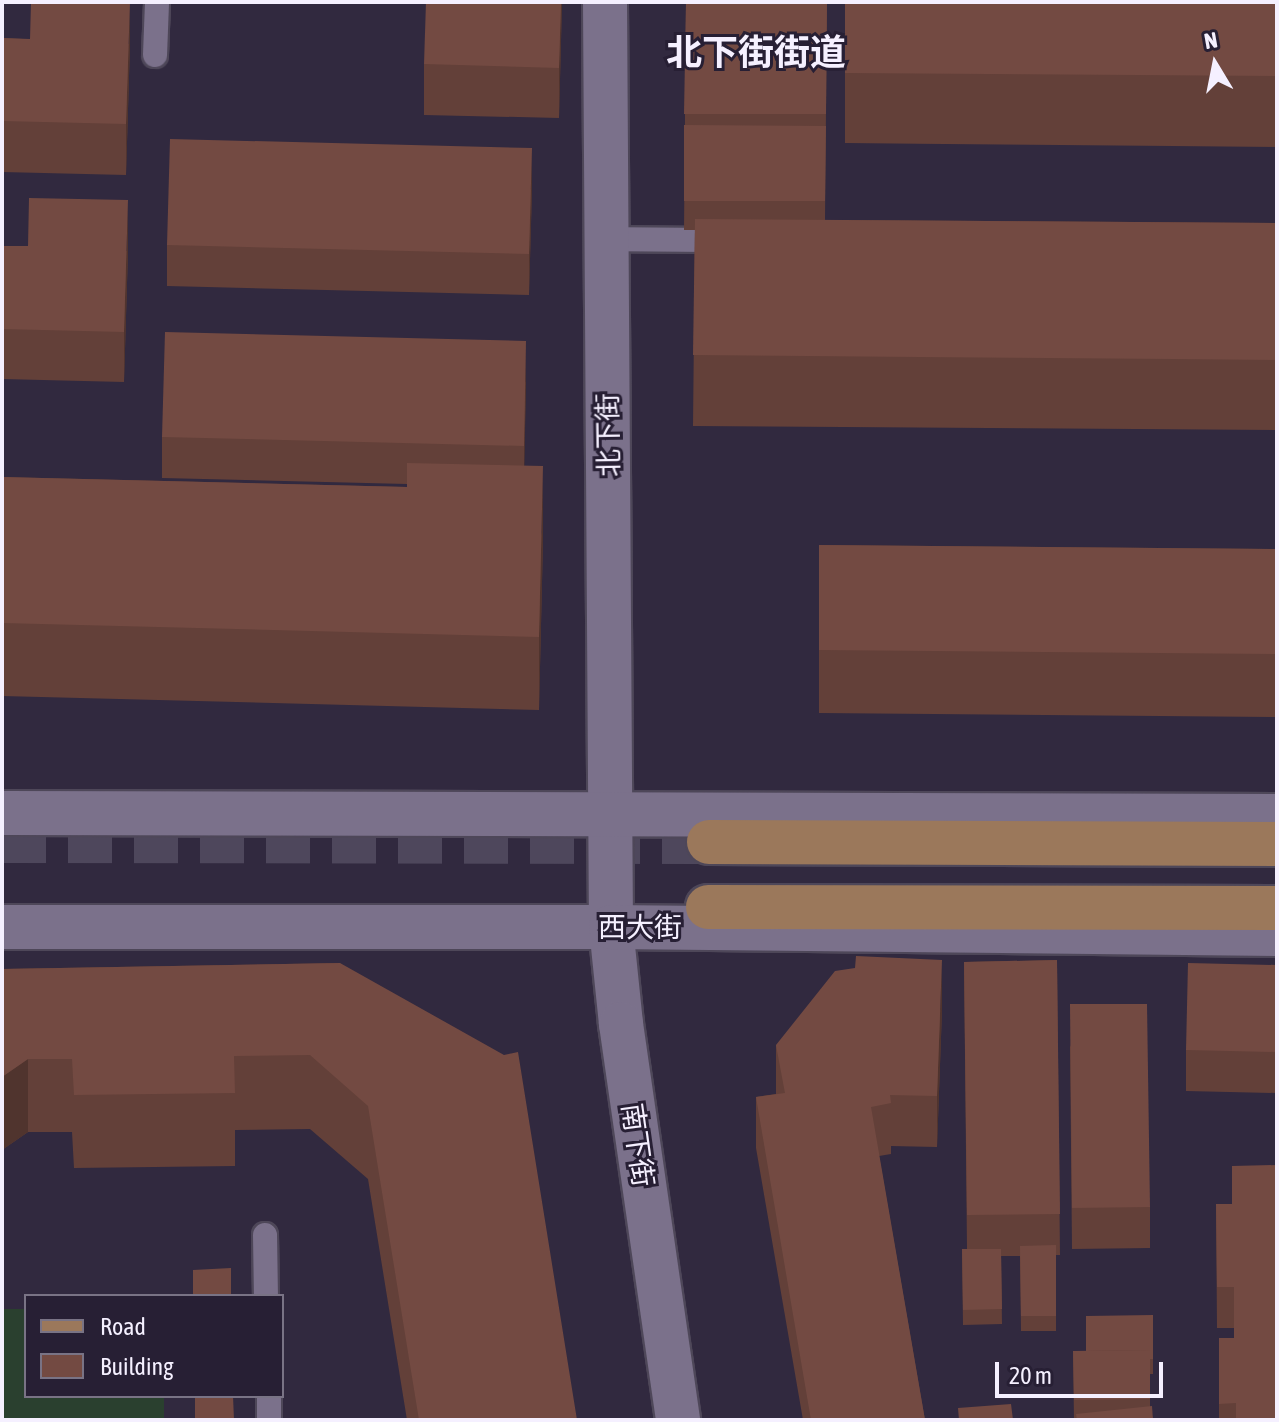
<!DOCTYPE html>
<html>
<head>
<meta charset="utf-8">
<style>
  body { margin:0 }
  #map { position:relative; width:1279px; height:1422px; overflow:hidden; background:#31293f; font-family:"Asap Condensed","Noto Sans SC",sans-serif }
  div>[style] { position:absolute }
  .green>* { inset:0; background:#2a402f }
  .primary-tunnel>* { height:44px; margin-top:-22px; transform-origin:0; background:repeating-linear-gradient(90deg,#4e475c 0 44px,transparent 0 66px) }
  .roads { filter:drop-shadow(2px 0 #4e4759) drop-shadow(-2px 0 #4e4759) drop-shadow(0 2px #4e4759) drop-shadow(0 -2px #4e4759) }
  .service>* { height:24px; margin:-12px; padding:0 12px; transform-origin:12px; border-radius:12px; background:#7b718b }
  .minor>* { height:44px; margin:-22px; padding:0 22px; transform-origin:22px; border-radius:22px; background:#7b718b }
  .tertiary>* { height:44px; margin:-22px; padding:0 22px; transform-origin:22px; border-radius:22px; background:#7b718b }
  .primary>* { height:44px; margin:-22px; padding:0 22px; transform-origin:22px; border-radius:22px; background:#9b785b }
  .wall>* { inset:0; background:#634039 }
  .shaded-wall>* { inset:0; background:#50342e }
  .building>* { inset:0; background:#734a42 }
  span { translate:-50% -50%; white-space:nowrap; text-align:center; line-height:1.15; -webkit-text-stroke:6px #271f34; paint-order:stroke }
  .street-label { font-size:28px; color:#f5f0ff }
  .district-label { font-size:36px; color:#f5f0ff; font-weight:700 }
  .frame { position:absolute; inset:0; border:4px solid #f5f0ff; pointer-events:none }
  .legend { position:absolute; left:24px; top:1294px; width:260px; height:104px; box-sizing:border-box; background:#271f34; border:2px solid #797385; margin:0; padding:10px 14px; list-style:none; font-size:24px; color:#f5f0ff }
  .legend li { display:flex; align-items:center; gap:16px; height:40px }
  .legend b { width:40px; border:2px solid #797385 }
  .north { position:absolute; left:1175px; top:24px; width:80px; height:80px; -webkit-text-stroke:6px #271f34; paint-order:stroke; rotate:350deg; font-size:22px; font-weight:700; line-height:32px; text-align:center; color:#f5f0ff }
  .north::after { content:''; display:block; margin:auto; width:28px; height:36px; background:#f5f0ff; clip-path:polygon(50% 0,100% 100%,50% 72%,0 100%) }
  .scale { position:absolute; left:995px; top:1362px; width:168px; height:36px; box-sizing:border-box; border:4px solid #f5f0ff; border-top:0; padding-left:10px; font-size:24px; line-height:28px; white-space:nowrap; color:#f5f0ff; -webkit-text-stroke:6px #271f34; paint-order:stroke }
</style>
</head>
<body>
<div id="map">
  <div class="green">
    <div style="clip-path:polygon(2px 1309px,26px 1309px,26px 1396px,164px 1396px,164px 1420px,2px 1420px)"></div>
  </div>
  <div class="primary-tunnel">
    <div style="left:2px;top:841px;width:707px;rotate:0.08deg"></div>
  </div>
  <div class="roads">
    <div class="service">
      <div style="left:155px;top:55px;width:53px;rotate:-87.8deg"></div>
      <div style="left:606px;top:239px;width:122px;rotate:0.5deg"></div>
      <div style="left:265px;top:1235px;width:61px;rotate:89.1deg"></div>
      <div style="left:269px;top:1396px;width:24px;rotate:90deg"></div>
    </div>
    <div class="minor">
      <div style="left:605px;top:2px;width:925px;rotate:89.63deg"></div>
      <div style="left:611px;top:927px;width:98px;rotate:84.1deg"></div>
      <div style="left:621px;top:1024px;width:400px;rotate:81.8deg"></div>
    </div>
    <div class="tertiary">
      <div style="left:2px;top:813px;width:1275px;rotate:0.13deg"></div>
      <div style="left:2px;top:927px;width:609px"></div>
      <div style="left:611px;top:927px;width:666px;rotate:0.6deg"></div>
    </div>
    <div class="primary">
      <div style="left:709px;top:842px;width:568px;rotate:0.2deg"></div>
      <div style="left:708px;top:907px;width:569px;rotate:0.1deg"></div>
    </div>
  </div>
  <div class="wall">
    <div style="clip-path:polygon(562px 2px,559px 118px,424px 115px,424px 64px)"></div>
    <div style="clip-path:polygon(686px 2px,827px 2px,825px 220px,1277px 223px,1277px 430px,693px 426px,695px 230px,684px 230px)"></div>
    <div style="clip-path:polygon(845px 2px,1277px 2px,1277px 147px,845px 143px)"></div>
    <div style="clip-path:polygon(2px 38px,130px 44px,126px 175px,2px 172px)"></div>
    <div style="clip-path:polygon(532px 189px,529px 295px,167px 286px,167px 245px)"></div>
    <div style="clip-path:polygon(2px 246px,128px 251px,124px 382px,2px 379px)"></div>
    <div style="clip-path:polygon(526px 382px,524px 466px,543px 540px,539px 710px,2px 696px,2px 477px,407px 487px,407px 484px,162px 478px,162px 437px)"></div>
    <div style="clip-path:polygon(819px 545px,1277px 549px,1277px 717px,819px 713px)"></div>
    <div style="clip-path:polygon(1057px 960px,1060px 1255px,1056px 1255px,1056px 1331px,1021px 1331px,1020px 1256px,1001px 1256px,1002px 1324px,963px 1325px,962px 1249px,967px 1249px,964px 962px)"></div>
    <div style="clip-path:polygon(340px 963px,577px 1420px,407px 1420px,368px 1179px,310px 1129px,235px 1130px,235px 1166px,74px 1168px,72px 1132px,28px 1132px,2px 1150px,2px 969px)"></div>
    <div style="clip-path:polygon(1277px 965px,1277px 1093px,1186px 1091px,1186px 1050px)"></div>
    <div style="clip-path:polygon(942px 1010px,937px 1147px,891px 1146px,891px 1154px,879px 1156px,925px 1420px,803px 1420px,756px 1148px,756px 1097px,776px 1094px,776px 1045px)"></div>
    <div style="clip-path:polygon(1070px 1045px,1150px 1207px,1150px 1248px,1072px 1249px)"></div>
    <div style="clip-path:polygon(1216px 1204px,1277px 1420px,1219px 1420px,1219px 1338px,1234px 1338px,1234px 1328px,1217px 1328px)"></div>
    <div style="clip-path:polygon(1153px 1315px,1153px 1374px,1150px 1374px,1150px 1406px,1153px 1420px,1074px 1420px,1073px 1351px,1086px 1351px)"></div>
  </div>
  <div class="shaded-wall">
    <div style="clip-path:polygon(130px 2px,130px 44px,126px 175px,126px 124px)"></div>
    <div style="clip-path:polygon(561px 2px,562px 2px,559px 118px,559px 68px)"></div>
    <div style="clip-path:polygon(532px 148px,532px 189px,529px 295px,529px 254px)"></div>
    <div style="clip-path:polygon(128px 200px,128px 251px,124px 382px,124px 332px)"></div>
    <div style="clip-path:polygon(526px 341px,526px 382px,524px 487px,524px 446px)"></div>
    <div style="clip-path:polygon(543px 466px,543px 540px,539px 710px,539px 637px)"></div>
    <div style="clip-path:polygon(942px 960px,942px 1010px,937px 1147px,937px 1096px)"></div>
    <div style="clip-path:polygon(28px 1059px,28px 1132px,2px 1150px,2px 1077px)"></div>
  </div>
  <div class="building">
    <div style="clip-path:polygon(31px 2px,130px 2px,126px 124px,2px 121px,2px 38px,30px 39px)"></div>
    <div style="clip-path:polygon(426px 2px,561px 2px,559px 68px,424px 64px)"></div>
    <div style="clip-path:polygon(686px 2px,827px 2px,826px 114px,684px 114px)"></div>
    <div style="clip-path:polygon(845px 2px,1277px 2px,1277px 76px,845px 73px)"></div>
    <div style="clip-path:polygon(684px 125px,826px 126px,825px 201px,684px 201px)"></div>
    <div style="clip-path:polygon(170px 139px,532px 148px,529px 254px,167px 245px)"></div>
    <div style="clip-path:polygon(29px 198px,128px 200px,124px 332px,2px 329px,2px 246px,28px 246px)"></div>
    <div style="clip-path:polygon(695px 219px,1277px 223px,1277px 360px,693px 355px)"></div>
    <div style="clip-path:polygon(165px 332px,526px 341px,524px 446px,162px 437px)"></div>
    <div style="clip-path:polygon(407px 463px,543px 466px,539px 637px,2px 623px,2px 477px,407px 487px)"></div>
    <div style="clip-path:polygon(819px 545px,1277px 549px,1277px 654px,819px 650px)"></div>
    <div style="clip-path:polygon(856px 956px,942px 960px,937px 1096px,890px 1095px,891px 1103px,871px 1107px,925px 1420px,811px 1420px,756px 1097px,785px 1093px,776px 1045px,835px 971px,855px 968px)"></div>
    <div style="clip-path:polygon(1057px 960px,1060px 1214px,967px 1215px,964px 962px)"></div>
    <div style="clip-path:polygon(340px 963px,504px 1055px,518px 1052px,577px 1420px,419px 1420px,368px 1106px,310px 1055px,234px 1056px,235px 1093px,74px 1095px,72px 1059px,28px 1059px,2px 1077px,2px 969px)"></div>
    <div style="clip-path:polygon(1188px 963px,1277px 965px,1277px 1052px,1186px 1050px)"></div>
    <div style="clip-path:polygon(1070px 1004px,1147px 1004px,1150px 1207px,1072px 1208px)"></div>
    <div style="clip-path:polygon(1277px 1165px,1277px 1420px,1236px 1420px,1236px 1403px,1219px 1404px,1219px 1338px,1234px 1338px,1234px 1287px,1217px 1287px,1216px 1204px,1232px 1204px,1232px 1166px)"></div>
    <div style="clip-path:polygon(1056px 1245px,1056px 1316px,1021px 1316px,1020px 1246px)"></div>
    <div style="clip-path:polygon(962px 1249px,1001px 1249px,1002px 1309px,963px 1310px)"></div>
    <div style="clip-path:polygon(231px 1268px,231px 1296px,193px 1296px,193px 1270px)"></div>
    <div style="clip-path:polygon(1153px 1315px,1153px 1359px,1150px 1359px,1150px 1350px,1086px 1351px,1086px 1316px)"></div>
    <div style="clip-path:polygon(1150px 1350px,1150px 1399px,1074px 1400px,1073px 1351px)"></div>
    <div style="clip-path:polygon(195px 1396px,233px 1396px,234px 1420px,195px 1420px)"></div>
    <div style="clip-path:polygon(1011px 1404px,1013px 1420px,959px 1420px,958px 1408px)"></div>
    <div style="clip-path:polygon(1152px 1406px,1153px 1420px,1077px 1420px,1076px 1414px)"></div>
  </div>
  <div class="street-label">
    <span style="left:608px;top:435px;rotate:-91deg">北下街</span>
    <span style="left:640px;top:927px">西大街</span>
    <span style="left:638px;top:1145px;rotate:82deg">南下街</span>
  </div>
  <div class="district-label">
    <span style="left:756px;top:53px">北下街街道</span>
  </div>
  <div class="frame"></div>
  <ul class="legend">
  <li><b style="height:10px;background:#9b785b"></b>Road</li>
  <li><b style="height:22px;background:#734a42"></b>Building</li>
  </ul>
  <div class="north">N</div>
  <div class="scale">20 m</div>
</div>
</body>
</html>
